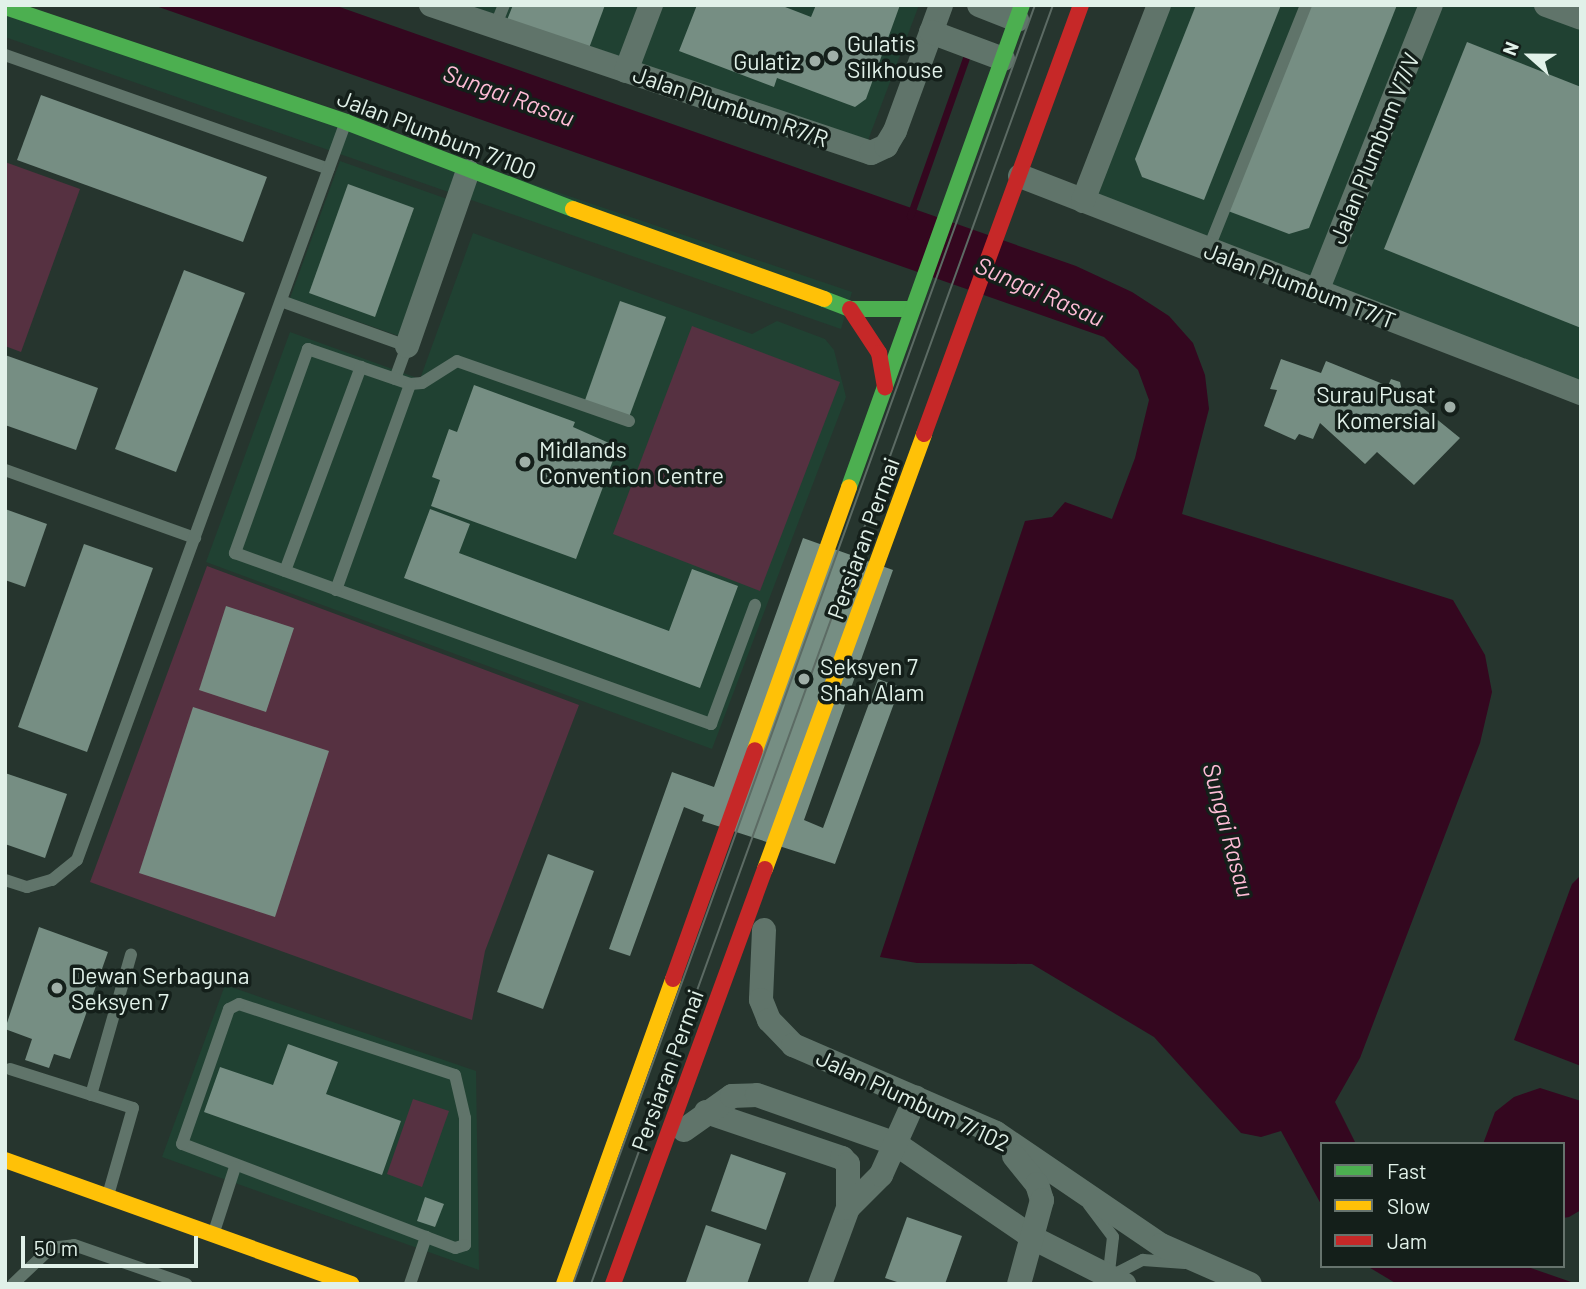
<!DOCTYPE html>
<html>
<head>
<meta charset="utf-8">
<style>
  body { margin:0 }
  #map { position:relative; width:1586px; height:1289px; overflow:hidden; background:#26352e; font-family:Barlow,sans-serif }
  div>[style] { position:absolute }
  .built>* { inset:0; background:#204132 }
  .green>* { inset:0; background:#563141 }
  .water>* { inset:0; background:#34071f }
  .stream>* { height:7px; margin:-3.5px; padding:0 3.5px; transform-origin:3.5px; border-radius:3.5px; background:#34071f }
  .building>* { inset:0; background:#768e83 }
  .lane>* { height:12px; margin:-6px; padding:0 6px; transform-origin:6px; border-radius:6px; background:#60746a }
  .street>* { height:24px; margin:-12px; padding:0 12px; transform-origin:12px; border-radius:12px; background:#60746a }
  .fast>* { height:16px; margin:-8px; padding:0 8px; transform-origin:8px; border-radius:8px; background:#4caf50 }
  .slow>* { height:16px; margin:-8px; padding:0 8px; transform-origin:8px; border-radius:8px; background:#ffc107 }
  .jam>* { height:16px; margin:-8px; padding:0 8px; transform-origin:8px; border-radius:8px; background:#c62828 }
  .tram>* { height:2px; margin:-1px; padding:0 1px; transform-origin:1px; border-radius:1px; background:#5c6b64 }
  .dots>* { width:19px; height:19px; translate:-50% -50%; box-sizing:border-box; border:4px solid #141f1a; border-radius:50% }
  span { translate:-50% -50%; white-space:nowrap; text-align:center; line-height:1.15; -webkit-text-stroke:7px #141f1a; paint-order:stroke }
  .poi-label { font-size:23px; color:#e1f1e9 }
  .left { translate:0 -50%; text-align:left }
  .right { translate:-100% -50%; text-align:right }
  .street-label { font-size:23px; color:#e1f1e9 }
  .water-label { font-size:24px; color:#febcd6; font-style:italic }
  .frame { position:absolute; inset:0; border:7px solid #e1f1e9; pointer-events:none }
  .legend { position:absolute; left:1320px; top:1142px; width:245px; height:126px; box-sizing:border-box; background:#141f1a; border:2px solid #66736d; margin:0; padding:9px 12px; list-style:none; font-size:21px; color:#e1f1e9 }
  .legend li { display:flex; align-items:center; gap:14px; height:35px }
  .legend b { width:35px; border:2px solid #66736d }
  .north { position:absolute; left:1495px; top:21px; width:70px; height:70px; -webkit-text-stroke:5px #141f1a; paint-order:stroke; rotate:291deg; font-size:19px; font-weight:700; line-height:28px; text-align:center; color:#e1f1e9 }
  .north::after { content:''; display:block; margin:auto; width:24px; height:32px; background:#e1f1e9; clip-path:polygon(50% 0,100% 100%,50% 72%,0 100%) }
  .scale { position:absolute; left:21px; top:1236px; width:177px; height:32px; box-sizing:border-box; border:4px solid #e1f1e9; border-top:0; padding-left:9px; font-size:21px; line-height:24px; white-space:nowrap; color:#e1f1e9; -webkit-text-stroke:5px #141f1a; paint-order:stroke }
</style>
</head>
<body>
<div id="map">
  <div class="built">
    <div style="clip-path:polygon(5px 5px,852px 292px,841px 329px,5px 37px)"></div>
    <div style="clip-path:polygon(468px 5px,919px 5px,867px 143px)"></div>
    <div style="clip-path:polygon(1169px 5px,1581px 5px,1581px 381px,1095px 195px)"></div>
    <div style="clip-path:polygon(340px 161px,450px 200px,399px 336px,290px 298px)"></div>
    <div style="clip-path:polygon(473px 233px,752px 334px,777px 321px,825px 339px,834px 350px,846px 397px,712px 749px,206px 562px,290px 332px,420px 379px)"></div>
    <div style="clip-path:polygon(225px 985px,476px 1071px,479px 1270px,162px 1157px)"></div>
  </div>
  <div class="green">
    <div style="clip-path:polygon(5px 162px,80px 189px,21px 352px,5px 346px)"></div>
    <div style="clip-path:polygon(692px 326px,840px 382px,760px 591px,613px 534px)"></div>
    <div style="clip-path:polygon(207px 566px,579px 705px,485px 951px,472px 1020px,90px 882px)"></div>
    <div style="clip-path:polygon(413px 1099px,449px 1111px,422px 1187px,387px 1174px)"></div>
  </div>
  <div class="water">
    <div style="clip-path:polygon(153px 5px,334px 5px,1076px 266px,1132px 292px,1169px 316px,1193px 343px,1205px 375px,1209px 409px,1182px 514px,1453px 600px,1485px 655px,1492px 692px,1480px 743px,1360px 1058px,1335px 1102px,1356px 1144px,1322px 1144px,1322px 1206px,1281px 1131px,1261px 1137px,1241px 1133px,1154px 1037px,1032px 964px,917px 963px,880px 957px,1025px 521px,1052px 517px,1065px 502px,1112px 519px,1135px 458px,1149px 400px,1138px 370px,1104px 337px)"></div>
    <div style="clip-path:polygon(1581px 875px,1581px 1066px,1514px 1040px,1572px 884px)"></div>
    <div style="clip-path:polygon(1540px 1088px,1581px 1101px,1581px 1210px,1569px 1217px,1563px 1218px,1563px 1144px,1483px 1144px,1495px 1112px,1514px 1097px)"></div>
    <div style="clip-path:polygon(1367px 1266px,1525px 1266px,1577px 1284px,1397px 1284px)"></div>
  </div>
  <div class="stream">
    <div style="left:910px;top:216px;width:168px;rotate:-70.5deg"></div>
  </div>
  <div class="building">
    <div style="clip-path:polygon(513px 5px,605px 5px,588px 51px,507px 20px)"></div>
    <div style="clip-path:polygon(697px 5px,780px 5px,811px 17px,816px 5px,900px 5px,866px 99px,855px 107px,777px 78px,774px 87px,679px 51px)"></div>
    <div style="clip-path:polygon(1196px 5px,1281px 5px,1204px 200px,1142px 177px,1135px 159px)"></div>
    <div style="clip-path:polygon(1309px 5px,1397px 5px,1309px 228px,1289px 234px,1228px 211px)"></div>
    <div style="clip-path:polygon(1467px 42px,1581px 87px,1581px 328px,1384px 249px)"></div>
    <div style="clip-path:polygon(41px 95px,267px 177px,243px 242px,17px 160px)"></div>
    <div style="clip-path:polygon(348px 184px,414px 208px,375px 317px,309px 293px)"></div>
    <div style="clip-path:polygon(184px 270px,245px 293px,176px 472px,115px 449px)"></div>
    <div style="clip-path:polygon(620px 301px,666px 317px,628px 420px,584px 403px)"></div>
    <div style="clip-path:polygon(5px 355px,98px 388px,76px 450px,5px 425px)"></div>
    <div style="clip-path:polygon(1281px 359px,1321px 373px,1326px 361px,1388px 386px,1391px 379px,1400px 382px,1402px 391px,1460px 438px,1414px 485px,1377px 452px,1365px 464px,1320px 423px,1313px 439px,1299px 434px,1295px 440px,1264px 426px,1277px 390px,1270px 389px)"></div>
    <div style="clip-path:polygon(474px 385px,575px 422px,573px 427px,618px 447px,576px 559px,431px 506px,440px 480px,432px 477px,449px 429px,457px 432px)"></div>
    <div style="clip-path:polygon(5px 509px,47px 524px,25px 587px,5px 580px)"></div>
    <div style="clip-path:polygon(430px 509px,470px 524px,459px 553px,669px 631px,692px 569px,738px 586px,700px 688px,404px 578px)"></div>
    <div style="clip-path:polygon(803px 538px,893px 570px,804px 820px,823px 828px,878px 679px,900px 687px,835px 864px,702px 821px,704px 815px,684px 807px,630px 956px,609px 949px,672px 772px,714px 787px)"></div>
    <div style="clip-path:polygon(84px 544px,153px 568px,87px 752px,18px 727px)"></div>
    <div style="clip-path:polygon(226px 606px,294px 628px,266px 712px,199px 690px)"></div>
    <div style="clip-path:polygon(193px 707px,329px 751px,275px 917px,139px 873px)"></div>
    <div style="clip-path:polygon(5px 773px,67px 794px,45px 858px,5px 844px)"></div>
    <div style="clip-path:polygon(548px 854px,594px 871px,543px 1009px,497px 992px)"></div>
    <div style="clip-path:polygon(39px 927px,108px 952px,70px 1059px,54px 1054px,49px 1068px,25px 1060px,32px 1039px,5px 1029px)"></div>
    <div style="clip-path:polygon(288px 1044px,338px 1062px,326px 1094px,401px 1121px,382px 1175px,204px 1112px,220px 1067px,273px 1085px)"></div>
    <div style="clip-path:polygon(731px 1154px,786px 1173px,766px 1230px,711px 1211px)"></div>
    <div style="clip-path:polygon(425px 1197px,444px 1204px,435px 1227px,417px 1221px)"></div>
    <div style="clip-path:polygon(907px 1217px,962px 1236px,945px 1284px,903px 1284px,885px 1278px)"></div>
    <div style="clip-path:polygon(706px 1225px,761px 1244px,747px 1284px,686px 1282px)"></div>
  </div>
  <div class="lane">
    <div style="left:495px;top:27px;width:24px;rotate:-68deg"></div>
    <div style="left:5px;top:55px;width:343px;rotate:19.4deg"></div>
    <div style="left:1208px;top:250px;width:264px;rotate:-68.2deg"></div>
    <div style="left:281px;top:301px;width:134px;rotate:19.7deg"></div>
    <div style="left:407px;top:346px;width:35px;rotate:110deg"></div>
    <div style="left:629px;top:421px;width:182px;rotate:-160.8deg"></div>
    <div style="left:457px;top:361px;width:41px;rotate:147.8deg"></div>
    <div style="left:422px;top:383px;width:12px;rotate:175deg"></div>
    <div style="left:410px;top:384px;width:108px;rotate:-161.1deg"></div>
    <div style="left:308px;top:349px;width:217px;rotate:109.7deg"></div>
    <div style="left:235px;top:553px;width:506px;rotate:19.76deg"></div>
    <div style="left:711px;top:724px;width:127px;rotate:-69.7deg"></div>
    <div style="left:5px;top:470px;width:202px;rotate:19.7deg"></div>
    <div style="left:285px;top:571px;width:218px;rotate:-69.6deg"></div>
    <div style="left:336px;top:590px;width:219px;rotate:-70.2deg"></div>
    <div style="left:5px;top:880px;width:23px;rotate:18deg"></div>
    <div style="left:27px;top:887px;width:26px;rotate:-16deg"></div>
    <div style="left:52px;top:880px;width:32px;rotate:-39deg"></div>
    <div style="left:77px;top:860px;width:783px;rotate:-69.99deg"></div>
    <div style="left:239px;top:1004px;width:227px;rotate:18.2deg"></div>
    <div style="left:455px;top:1075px;width:44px;rotate:76.9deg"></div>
    <div style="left:465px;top:1118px;width:127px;rotate:90deg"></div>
    <div style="left:465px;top:1245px;width:10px;rotate:163deg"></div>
    <div style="left:455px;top:1248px;width:292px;rotate:-159.1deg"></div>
    <div style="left:182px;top:1144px;width:143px;rotate:-70.8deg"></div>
    <div style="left:229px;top:1009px;width:11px;rotate:-27deg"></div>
    <div style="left:10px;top:1069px;width:129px;rotate:17.6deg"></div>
    <div style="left:133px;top:1108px;width:91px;rotate:106deg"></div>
    <div style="left:91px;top:1095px;width:146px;rotate:-74.1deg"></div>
    <div style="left:1089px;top:1205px;width:40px;rotate:53deg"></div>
    <div style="left:1113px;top:1237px;width:43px;rotate:96.6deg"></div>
    <div style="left:214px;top:1232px;width:68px;rotate:-72.1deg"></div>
    <div style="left:1109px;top:1277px;width:38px;rotate:-27deg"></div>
    <div style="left:1143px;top:1260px;width:42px;rotate:4.1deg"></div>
    <div style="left:13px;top:1284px;width:52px;rotate:-43.5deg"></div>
    <div style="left:51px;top:1248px;width:23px;rotate:-7deg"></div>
    <div style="left:74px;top:1245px;width:119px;rotate:19.2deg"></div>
    <div style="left:410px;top:1284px;width:50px;rotate:-71.2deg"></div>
  </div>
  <div class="street">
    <div style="left:431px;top:5px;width:464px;rotate:18.6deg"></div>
    <div style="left:871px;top:153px;width:17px;rotate:-25deg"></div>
    <div style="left:886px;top:146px;width:17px;rotate:-59deg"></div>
    <div style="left:895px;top:131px;width:134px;rotate:-69.9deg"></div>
    <div style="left:979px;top:5px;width:41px;rotate:21.5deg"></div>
    <div style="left:1546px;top:5px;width:37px;rotate:20deg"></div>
    <div style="left:931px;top:32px;width:77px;rotate:20.6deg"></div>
    <div style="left:626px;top:71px;width:71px;rotate:-69.3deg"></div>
    <div style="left:1020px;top:176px;width:602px;rotate:21.15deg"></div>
    <div style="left:1083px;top:201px;width:210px;rotate:-68.8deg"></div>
    <div style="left:1317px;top:291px;width:308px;rotate:-68.3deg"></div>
    <div style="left:407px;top:346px;width:185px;rotate:-70.8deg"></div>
    <div style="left:764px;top:930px;width:70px;rotate:92.5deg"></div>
    <div style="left:761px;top:1000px;width:22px;rotate:68deg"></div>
    <div style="left:769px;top:1020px;width:35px;rotate:46deg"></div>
    <div style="left:793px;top:1045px;width:221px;rotate:23.4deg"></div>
    <div style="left:996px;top:1133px;width:199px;rotate:34.2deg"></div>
    <div style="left:1161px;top:1245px;width:97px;rotate:23.7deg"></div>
    <div style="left:706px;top:1112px;width:144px;rotate:18.7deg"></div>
    <div style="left:842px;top:1158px;width:8px;rotate:45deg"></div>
    <div style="left:848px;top:1164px;width:44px;rotate:90deg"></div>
    <div style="left:848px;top:1208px;width:81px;rotate:110.2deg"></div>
    <div style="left:684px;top:1130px;width:59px;rotate:-35.3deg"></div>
    <div style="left:732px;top:1096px;width:25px;rotate:-2deg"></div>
    <div style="left:757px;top:1095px;width:147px;rotate:19.4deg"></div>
    <div style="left:896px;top:1144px;width:168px;rotate:34.4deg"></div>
    <div style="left:1035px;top:1239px;width:100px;rotate:26.8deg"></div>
    <div style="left:1014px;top:1156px;width:36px;rotate:51deg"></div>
    <div style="left:1037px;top:1184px;width:17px;rotate:73deg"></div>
    <div style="left:1042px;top:1200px;width:87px;rotate:105.3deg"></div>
    <div style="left:848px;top:1208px;width:47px;rotate:-45deg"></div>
    <div style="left:881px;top:1175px;width:85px;rotate:-65.8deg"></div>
  </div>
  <div class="fast">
    <div style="left:5px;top:7px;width:360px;rotate:18.6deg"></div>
    <div style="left:346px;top:122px;width:243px;rotate:21deg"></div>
    <div style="left:824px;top:299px;width:28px;rotate:21deg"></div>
    <div style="left:850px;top:309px;width:62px"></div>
    <div style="left:849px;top:487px;width:512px;rotate:-70.26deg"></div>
  </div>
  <div class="slow">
    <div style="left:573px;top:209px;width:267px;rotate:19.7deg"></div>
    <div style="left:755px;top:750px;width:279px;rotate:-70.3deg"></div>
    <div style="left:765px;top:869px;width:463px;rotate:-69.9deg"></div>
    <div style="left:5px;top:1160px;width:368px;rotate:19.7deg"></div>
    <div style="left:564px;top:1284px;width:324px;rotate:-70.3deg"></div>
  </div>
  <div class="jam">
    <div style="left:850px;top:309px;width:53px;rotate:56.6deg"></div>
    <div style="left:879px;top:353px;width:35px;rotate:80deg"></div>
    <div style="left:924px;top:434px;width:457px;rotate:-69.9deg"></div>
    <div style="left:673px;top:979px;width:243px;rotate:-70.3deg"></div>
    <div style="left:613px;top:1284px;width:442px;rotate:-69.9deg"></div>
  </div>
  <div class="tram">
    <div style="left:573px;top:1284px;width:1360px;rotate:-70.14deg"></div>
    <div style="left:591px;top:1284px;width:1360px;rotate:-70.14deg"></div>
  </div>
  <div class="dots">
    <div style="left:833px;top:56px;background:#a0afa8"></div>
    <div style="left:815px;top:61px;background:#a0afa8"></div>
    <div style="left:1450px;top:407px;background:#a0afa8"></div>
    <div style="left:525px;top:462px;background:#a0afa8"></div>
    <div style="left:804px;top:679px;background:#a0afa8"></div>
    <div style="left:57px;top:988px;background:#a0afa8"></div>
  </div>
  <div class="poi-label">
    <span class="left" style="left:847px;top:56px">Gulatis<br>Silkhouse</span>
    <span class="right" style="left:801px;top:61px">Gulatiz</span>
    <span class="right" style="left:1436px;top:407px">Surau Pusat<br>Komersial</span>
    <span class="left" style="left:539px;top:462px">Midlands<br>Convention Centre</span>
    <span class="left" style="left:820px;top:679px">Seksyen 7<br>Shah Alam</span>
    <span class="left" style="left:71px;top:988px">Dewan Serbaguna<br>Seksyen 7</span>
  </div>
  <div class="street-label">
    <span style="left:731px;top:106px;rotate:19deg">Jalan Plumbum R7/R</span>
    <span style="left:437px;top:134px;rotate:21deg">Jalan Plumbum 7/100</span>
    <span style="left:1374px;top:148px;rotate:-68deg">Jalan Plumbum V7/V</span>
    <span style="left:1300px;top:285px;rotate:21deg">Jalan Plumbum T7/T</span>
    <span style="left:863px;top:538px;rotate:-70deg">Persiaran Permai</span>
    <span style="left:667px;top:1070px;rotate:-70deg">Persiaran Permai</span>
    <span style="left:913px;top:1100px;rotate:25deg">Jalan Plumbum 7/102</span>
  </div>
  <div class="water-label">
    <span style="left:509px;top:95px;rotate:20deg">Sungai Rasau</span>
    <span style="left:1040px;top:291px;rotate:24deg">Sungai Rasau</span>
    <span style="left:1229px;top:830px;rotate:75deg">Sungai Rasau</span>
  </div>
  <div class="frame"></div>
  <ul class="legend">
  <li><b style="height:9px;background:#4caf50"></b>Fast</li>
  <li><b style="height:9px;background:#ffc107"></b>Slow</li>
  <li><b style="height:9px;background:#c62828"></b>Jam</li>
  </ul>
  <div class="north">N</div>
  <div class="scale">50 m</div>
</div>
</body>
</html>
